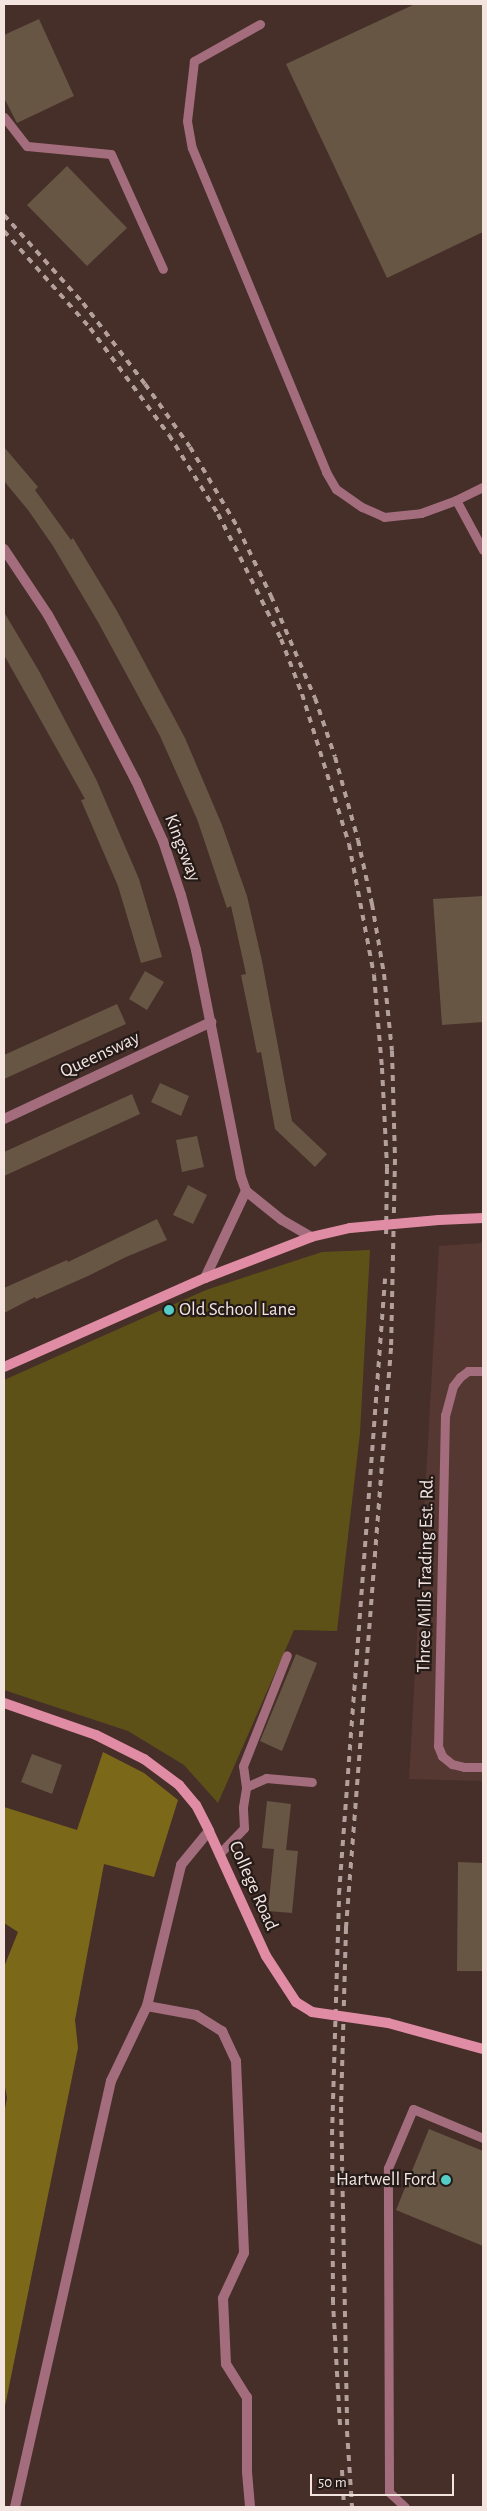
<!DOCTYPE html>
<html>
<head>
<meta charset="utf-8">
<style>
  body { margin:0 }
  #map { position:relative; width:487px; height:2511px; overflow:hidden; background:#462e29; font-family:"Alegreya Sans",sans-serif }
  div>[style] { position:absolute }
  .built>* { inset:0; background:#563832 }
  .green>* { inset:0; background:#5e5118 }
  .forest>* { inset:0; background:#7b6919 }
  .building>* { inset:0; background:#685645 }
  .lane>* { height:9px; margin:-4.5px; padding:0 4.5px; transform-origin:4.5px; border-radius:4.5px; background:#a36d7d }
  .street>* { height:10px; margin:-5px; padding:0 5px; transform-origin:5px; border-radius:5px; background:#a36d7d }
  .secondary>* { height:10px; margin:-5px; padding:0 5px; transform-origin:5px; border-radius:5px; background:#e18ca5 }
  .rail>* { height:4px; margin-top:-2px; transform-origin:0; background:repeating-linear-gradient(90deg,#b3a09c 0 6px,transparent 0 12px) }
  .secondary-bridge>* { height:10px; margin:-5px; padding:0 5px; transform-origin:5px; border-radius:5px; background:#e18ca5 }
  .dots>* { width:14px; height:14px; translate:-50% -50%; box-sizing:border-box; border:2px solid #241a17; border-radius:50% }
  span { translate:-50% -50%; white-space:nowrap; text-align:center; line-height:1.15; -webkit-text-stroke:4.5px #241a17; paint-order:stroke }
  .street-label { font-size:19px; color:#f3e4e0 }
  .poi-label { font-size:19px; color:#f3e4e0 }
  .left { translate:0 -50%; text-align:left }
  .right { translate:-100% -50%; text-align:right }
  .frame { position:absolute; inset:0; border:5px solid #f3e4e0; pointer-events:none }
  .scale { position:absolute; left:310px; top:2474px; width:144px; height:22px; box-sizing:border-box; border:2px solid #f3e4e0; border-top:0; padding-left:6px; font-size:15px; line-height:18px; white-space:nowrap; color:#f3e4e0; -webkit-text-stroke:4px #241a17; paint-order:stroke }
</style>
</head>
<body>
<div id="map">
  <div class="built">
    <div style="clip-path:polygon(483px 1243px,483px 1781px,409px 1779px,439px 1246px)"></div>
  </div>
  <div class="green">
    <div style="clip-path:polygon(370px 1250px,360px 1433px,337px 1631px,294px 1630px,218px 1803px,184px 1765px,128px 1731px,4px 1690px,4px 1380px,206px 1290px,322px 1252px)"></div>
  </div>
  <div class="forest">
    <div style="clip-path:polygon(103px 1752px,144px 1773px,178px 1800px,154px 1877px,104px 1864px,75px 2020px,78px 2048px,4px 2411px,4px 2114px,7px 2098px,4px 2082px,4px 1967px,18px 1932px,4px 1923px,4px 1807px,77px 1830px)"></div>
  </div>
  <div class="building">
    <div style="clip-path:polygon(415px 4px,483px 4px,483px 232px,387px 278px,286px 64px)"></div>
    <div style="clip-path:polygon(39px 19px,74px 96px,17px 123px,4px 98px,4px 35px)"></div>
    <div style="clip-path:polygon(67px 166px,127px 228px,87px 266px,27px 205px)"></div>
    <div style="clip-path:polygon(4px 447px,38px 487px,35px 490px,71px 540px,73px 538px,117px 611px,185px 738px,222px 825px,247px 896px,262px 961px,292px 1121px,327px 1154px,315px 1167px,275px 1129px,261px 1052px,257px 1053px,241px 975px,246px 974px,231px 906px,227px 908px,197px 819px,160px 736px,98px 622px,53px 546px,28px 510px,4px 481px)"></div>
    <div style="clip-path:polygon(4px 612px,39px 671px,96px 779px,139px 879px,162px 957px,141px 963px,118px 886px,81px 800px,85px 799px,4px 655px)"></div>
    <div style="clip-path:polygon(483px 896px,483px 1022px,442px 1025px,433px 899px)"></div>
    <div style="clip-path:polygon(145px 971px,164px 982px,147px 1010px,129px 999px)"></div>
    <div style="clip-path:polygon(117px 1004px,126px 1024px,4px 1079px,4px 1055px)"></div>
    <div style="clip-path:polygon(160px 1083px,189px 1096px,181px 1116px,151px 1102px)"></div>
    <div style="clip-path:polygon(132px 1094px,140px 1114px,4px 1176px,4px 1152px)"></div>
    <div style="clip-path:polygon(197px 1136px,204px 1167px,182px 1172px,176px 1140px)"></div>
    <div style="clip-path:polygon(188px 1185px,207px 1195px,193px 1224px,173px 1215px)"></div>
    <div style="clip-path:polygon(157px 1219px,167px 1240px,126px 1257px,88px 1276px,36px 1299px,35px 1297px,4px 1313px,4px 1288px,67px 1260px,68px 1262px)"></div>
    <div style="clip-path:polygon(296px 1654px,317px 1663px,282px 1751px,260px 1741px)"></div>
    <div style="clip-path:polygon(32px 1754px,62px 1765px,52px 1794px,21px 1782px)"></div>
    <div style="clip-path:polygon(267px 1801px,291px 1804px,286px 1850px,298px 1851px,292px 1913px,268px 1911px,274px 1849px,262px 1848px)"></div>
    <div style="clip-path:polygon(458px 1862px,483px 1863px,483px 1971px,457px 1971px)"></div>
    <div style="clip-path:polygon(429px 2129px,483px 2151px,483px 2246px,396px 2210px)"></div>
  </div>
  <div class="lane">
    <div style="left:260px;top:24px;width:76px;rotate:150.7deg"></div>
    <div style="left:194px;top:61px;width:60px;rotate:96.7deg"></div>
    <div style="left:187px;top:121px;width:27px;rotate:80deg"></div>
    <div style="left:192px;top:148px;width:351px;rotate:67.5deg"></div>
    <div style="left:326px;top:472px;width:20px;rotate:60deg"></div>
    <div style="left:336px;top:489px;width:32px;rotate:35deg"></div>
    <div style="left:362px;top:507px;width:24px;rotate:24deg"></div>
    <div style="left:384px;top:517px;width:37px;rotate:-6deg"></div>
    <div style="left:421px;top:513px;width:37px;rotate:-20deg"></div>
    <div style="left:456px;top:500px;width:30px;rotate:-26deg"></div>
    <div style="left:4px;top:117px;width:37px;rotate:52deg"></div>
    <div style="left:27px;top:146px;width:84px;rotate:5.4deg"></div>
    <div style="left:111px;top:154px;width:126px;rotate:65.7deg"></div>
    <div style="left:456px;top:500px;width:57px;rotate:61.6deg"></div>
    <div style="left:483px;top:1371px;width:15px;rotate:180deg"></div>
    <div style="left:468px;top:1371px;width:10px;rotate:143deg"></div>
    <div style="left:460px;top:1377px;width:11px;rotate:128deg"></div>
    <div style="left:453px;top:1386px;width:30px;rotate:105deg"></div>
    <div style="left:445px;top:1415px;width:331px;rotate:91.2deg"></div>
    <div style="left:438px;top:1746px;width:11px;rotate:68deg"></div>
    <div style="left:442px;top:1756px;width:13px;rotate:39deg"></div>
    <div style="left:452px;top:1764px;width:12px;rotate:14deg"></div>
    <div style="left:464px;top:1767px;width:19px"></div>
    <div style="left:246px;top:1787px;width:21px;rotate:-98deg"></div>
    <div style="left:243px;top:1766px;width:119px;rotate:-68.4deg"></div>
    <div style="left:219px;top:1854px;width:36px;rotate:-46deg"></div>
    <div style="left:244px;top:1828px;width:21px;rotate:-93deg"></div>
    <div style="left:243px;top:1807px;width:20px;rotate:-81deg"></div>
    <div style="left:246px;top:1787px;width:22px;rotate:-24deg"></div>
    <div style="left:266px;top:1778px;width:46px;rotate:5deg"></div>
    <div style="left:405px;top:2507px;width:22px;rotate:-137deg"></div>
    <div style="left:389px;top:2492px;width:324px;rotate:-90.2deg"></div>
    <div style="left:388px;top:2168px;width:64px;rotate:-67deg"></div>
    <div style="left:413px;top:2109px;width:76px;rotate:22.5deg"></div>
  </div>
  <div class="street">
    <div style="left:4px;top:549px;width:79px;rotate:56.3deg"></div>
    <div style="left:48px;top:615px;width:56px;rotate:61.1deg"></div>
    <div style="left:75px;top:664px;width:132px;rotate:62.5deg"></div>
    <div style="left:136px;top:781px;width:66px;rotate:65.8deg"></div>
    <div style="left:163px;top:841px;width:57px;rotate:71.6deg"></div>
    <div style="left:181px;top:895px;width:57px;rotate:74.7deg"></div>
    <div style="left:196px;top:950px;width:231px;rotate:78.8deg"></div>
    <div style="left:241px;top:1177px;width:15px;rotate:70deg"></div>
    <div style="left:246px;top:1191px;width:46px;rotate:38.9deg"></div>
    <div style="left:282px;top:1220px;width:34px;rotate:30deg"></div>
    <div style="left:4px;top:1119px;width:229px;rotate:-25.1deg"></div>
    <div style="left:205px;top:1278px;width:96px;rotate:-64.8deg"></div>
    <div style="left:147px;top:2006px;width:50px;rotate:10.4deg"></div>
    <div style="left:196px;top:2015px;width:31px;rotate:32deg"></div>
    <div style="left:222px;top:2031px;width:33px;rotate:65deg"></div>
    <div style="left:236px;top:2061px;width:192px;rotate:87.6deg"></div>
    <div style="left:244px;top:2253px;width:50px;rotate:115deg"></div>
    <div style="left:223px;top:2298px;width:66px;rotate:87.4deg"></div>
    <div style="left:226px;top:2364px;width:39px;rotate:58deg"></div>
    <div style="left:247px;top:2397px;width:75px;rotate:90deg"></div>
    <div style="left:247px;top:2472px;width:35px;rotate:85deg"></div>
    <div style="left:15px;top:2507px;width:437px;rotate:-77.3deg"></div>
    <div style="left:111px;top:2081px;width:83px;rotate:-64.4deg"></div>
    <div style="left:147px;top:2006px;width:145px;rotate:-76.4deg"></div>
    <div style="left:181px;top:1865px;width:44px;rotate:-50.5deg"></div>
  </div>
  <div class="secondary">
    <div style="left:439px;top:1220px;width:44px;rotate:-2.6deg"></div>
    <div style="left:4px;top:1367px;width:220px;rotate:-23.9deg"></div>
    <div style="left:205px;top:1278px;width:114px;rotate:-21.1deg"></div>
    <div style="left:311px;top:1237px;width:40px;rotate:-13deg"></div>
    <div style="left:4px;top:1703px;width:97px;rotate:19.2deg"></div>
    <div style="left:96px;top:1735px;width:54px;rotate:26.6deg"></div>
    <div style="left:144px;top:1759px;width:44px;rotate:36.6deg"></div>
    <div style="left:179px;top:1785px;width:26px;rotate:50deg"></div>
    <div style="left:196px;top:1805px;width:29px;rotate:63deg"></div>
    <div style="left:209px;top:1831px;width:137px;rotate:65.5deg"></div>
    <div style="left:266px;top:1956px;width:55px;rotate:56.9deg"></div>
    <div style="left:296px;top:2002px;width:19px;rotate:32deg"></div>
    <div style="left:388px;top:2023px;width:98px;rotate:15.3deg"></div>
  </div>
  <div class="rail">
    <div style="left:4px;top:215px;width:118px;rotate:48.1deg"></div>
    <div style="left:83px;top:303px;width:102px;rotate:52.6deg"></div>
    <div style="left:145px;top:384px;width:77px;rotate:54.5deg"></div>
    <div style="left:190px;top:447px;width:94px;rotate:59.3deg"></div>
    <div style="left:238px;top:528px;width:76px;rotate:64.1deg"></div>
    <div style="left:271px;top:596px;width:111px;rotate:66.7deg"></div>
    <div style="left:315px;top:698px;width:62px;rotate:71.3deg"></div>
    <div style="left:335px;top:757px;width:86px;rotate:74.5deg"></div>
    <div style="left:358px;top:840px;width:66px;rotate:77.7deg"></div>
    <div style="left:372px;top:904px;width:71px;rotate:80.3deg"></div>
    <div style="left:384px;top:974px;width:77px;rotate:84.1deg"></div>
    <div style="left:392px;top:1051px;width:108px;rotate:88.4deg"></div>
    <div style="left:395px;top:1159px;width:189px;rotate:91.2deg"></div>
    <div style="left:391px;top:1348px;width:582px;rotate:94.44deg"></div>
    <div style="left:346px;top:1928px;width:179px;rotate:91.6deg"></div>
    <div style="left:341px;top:2107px;width:324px;rotate:88.9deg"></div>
    <div style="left:347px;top:2431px;width:76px;rotate:86.2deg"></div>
    <div style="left:4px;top:231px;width:130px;rotate:48.4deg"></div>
    <div style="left:90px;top:328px;width:133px;rotate:53.6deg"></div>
    <div style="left:169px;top:435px;width:93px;rotate:58.2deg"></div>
    <div style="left:218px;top:514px;width:48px;rotate:62.9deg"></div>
    <div style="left:240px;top:557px;width:92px;rotate:63.4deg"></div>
    <div style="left:281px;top:639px;width:59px;rotate:69.1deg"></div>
    <div style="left:302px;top:694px;width:157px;rotate:72.6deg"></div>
    <div style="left:349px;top:844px;width:133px;rotate:79.2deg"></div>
    <div style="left:374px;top:975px;width:93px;rotate:85.1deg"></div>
    <div style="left:382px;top:1068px;width:100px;rotate:87.1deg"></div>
    <div style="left:387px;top:1168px;width:69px;rotate:90.8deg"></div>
    <div style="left:340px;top:2425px;width:122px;rotate:-93.3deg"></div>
    <div style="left:333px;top:2303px;width:168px;rotate:-90.3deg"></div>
    <div style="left:332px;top:2135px;width:241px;rotate:-88.3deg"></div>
    <div style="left:339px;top:1894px;width:617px;rotate:-85.72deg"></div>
    <div style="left:342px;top:2470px;width:37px;rotate:87deg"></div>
  </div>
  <div class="secondary-bridge">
    <div style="left:350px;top:1228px;width:89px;rotate:-5.1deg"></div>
    <div style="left:312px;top:2012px;width:77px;rotate:8.2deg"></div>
  </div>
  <div class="dots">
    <div style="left:169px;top:1310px;background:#54cdc7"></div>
    <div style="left:446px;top:2180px;background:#54cdc7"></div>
  </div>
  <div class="street-label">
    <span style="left:182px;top:848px;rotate:69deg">Kingsway</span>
    <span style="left:100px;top:1055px;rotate:-25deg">Queensway</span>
    <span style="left:426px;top:1574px;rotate:-89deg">Three Mills Trading Est. Rd.</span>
    <span style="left:253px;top:1886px;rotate:66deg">College Road</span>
  </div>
  <div class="poi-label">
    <span class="left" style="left:179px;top:1310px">Old School Lane</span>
    <span class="right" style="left:436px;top:2180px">Hartwell Ford</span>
  </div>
  <div class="frame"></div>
  <div class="scale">50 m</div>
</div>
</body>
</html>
